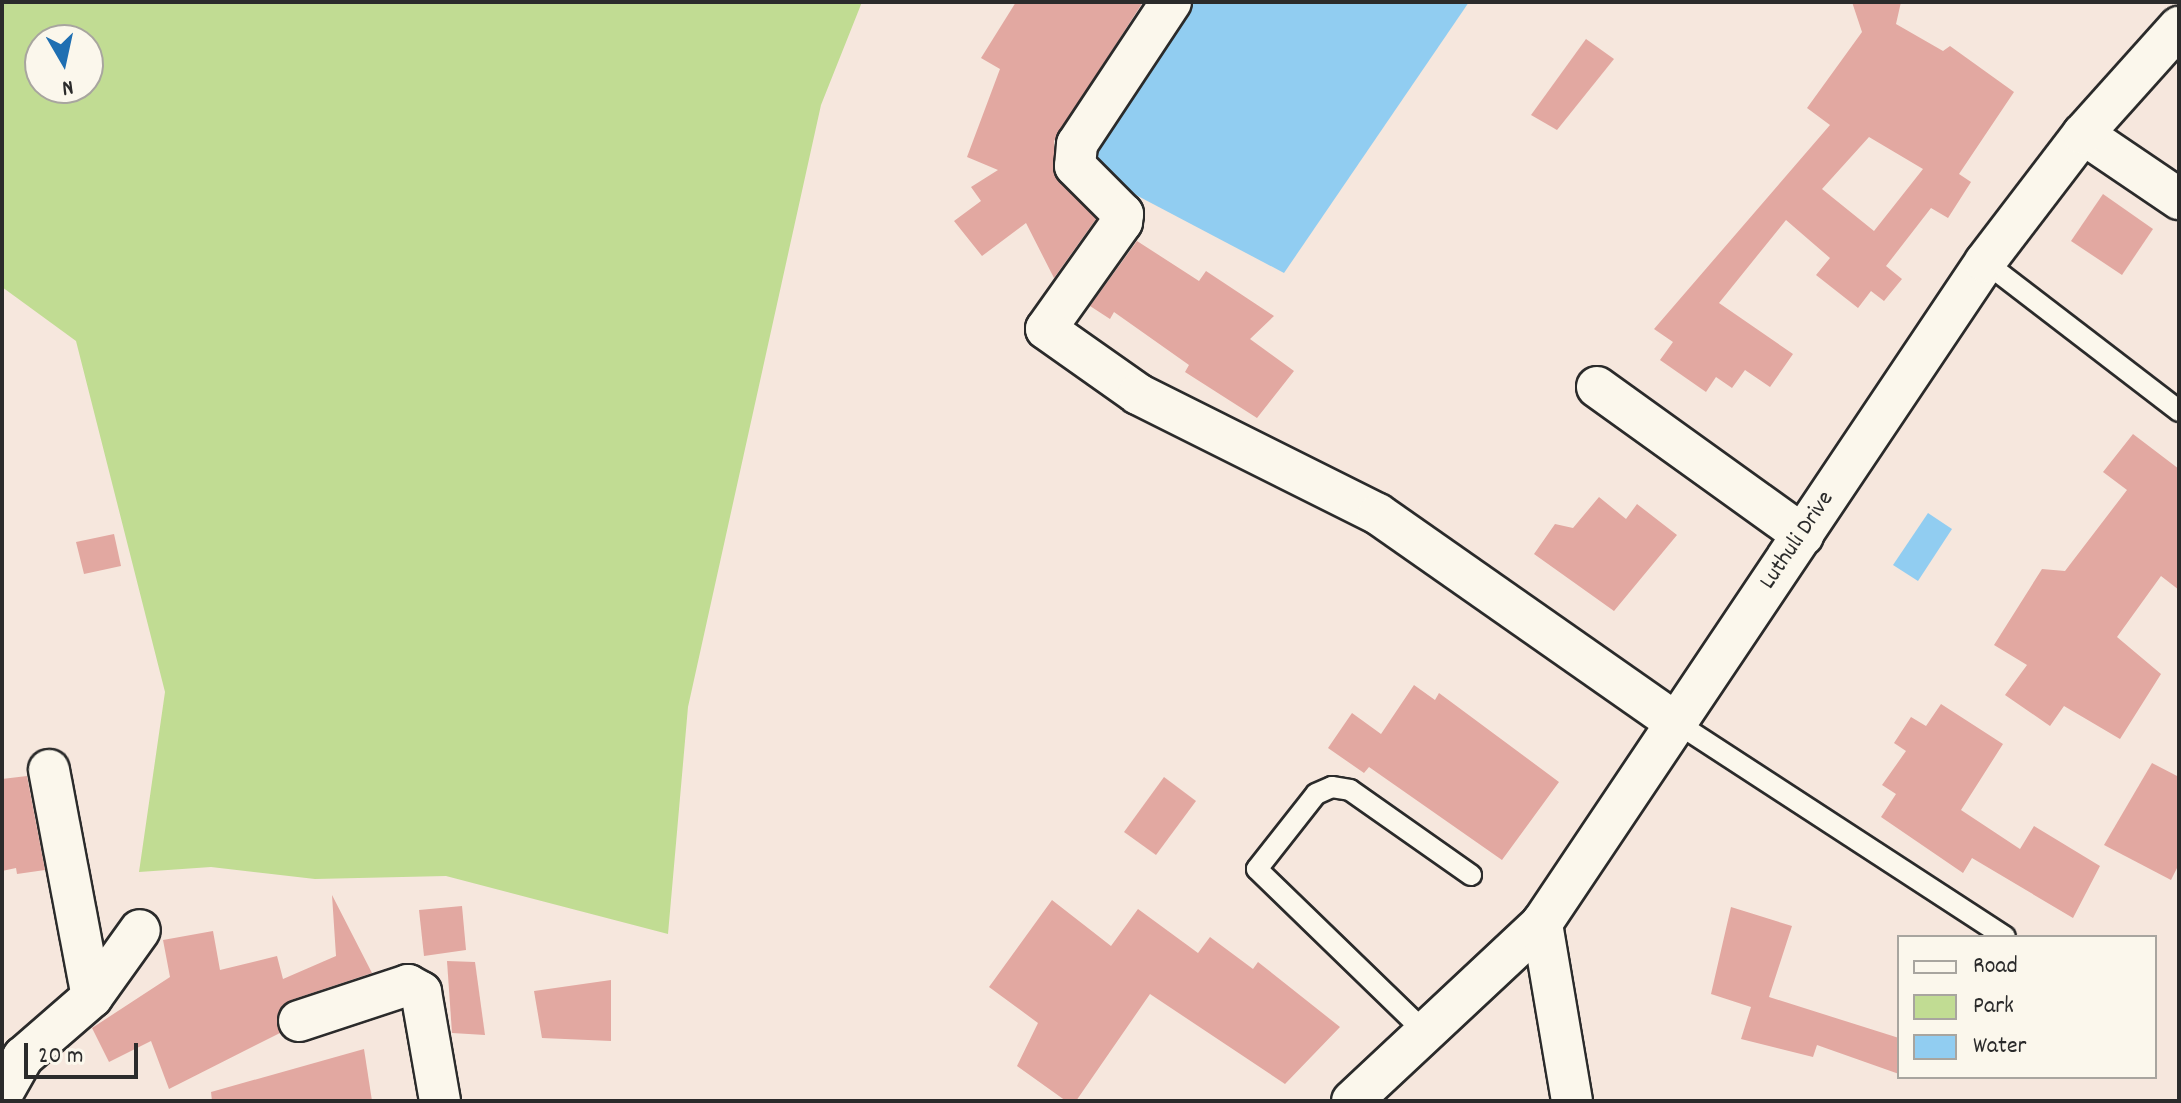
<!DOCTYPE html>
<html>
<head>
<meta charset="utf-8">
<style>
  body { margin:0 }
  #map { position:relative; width:2181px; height:1103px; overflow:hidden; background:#f6e7dd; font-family:Dekko,sans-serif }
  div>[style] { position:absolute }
  .green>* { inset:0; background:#c1dc93 }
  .water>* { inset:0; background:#91cdf1 }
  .building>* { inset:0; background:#e2a8a1 }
  .roads { filter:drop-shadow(2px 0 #2b2b2b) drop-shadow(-2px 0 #2b2b2b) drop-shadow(0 2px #2b2b2b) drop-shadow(0 -2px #2b2b2b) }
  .service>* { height:20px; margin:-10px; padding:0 10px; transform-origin:10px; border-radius:10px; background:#fbf7ec }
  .minor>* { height:40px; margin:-20px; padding:0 20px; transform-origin:20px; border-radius:20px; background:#fbf7ec }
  span { translate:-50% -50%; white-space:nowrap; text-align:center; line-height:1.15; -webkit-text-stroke:6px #fbf7ec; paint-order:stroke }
  .street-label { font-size:24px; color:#2b2b2b }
  .frame { position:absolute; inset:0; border:4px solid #2b2b2b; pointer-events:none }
  .legend { position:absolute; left:1897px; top:935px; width:260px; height:144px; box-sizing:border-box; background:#fbf7ec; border:2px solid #a8a59f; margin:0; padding:10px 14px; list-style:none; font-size:24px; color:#2b2b2b }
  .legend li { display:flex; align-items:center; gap:16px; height:40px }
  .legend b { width:40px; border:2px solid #a8a59f }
  .north { position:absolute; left:24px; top:24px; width:80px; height:80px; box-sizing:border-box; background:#fbf7ec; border:2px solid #a8a59f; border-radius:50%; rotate:171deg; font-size:22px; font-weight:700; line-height:32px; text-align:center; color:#2b2b2b }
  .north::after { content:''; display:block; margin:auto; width:28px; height:36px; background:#1f6fb2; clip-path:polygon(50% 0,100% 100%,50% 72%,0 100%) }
  .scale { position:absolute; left:24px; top:1043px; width:114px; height:36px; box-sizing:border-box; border:4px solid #2b2b2b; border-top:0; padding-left:10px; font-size:24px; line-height:28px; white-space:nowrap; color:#2b2b2b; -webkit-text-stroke:6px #fbf7ec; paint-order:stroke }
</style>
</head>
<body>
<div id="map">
  <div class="green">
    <div style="clip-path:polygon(evenodd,2px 2px,862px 2px,821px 105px,688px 707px,668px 934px,446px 876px,315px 879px,211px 867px,139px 872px,165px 692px,76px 341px,2px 287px,2px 2px,40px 40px,88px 40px,88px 88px,40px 88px,40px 40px)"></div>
  </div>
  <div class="water">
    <div style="clip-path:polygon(1183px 2px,1469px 2px,1284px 273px,1079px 165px)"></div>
    <div style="clip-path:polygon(1928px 513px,1952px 529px,1918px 581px,1893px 565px)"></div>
  </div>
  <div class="building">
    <div style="clip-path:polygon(1016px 2px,1143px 2px,1054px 141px,1054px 174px,1096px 219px,1054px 278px,1026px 223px,982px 256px,954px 221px,981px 201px,971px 187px,998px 170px,967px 157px,1000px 69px,981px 58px)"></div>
    <div style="clip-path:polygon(evenodd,1852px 2px,1901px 2px,1896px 24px,1943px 51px,1950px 46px,2014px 92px,1959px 174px,1971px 182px,1948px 218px,1931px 208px,1886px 266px,1902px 279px,1884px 301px,1871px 291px,1858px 308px,1816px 275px,1830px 258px,1786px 220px,1719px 303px,1793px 354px,1770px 387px,1745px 370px,1732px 388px,1716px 377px,1706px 392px,1660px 360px,1673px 342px,1654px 329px,1830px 125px,1807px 108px,1862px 32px,1852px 2px,1869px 137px,1923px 169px,1874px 231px,1822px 189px,1869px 137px)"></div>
    <div style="clip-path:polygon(1586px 39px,1614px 59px,1557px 130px,1531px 115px)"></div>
    <div style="clip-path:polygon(2103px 194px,2153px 229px,2122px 275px,2071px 241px)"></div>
    <div style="clip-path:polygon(1137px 241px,1199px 281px,1206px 271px,1274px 316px,1250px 339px,1294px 371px,1257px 418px,1185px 372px,1189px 365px,1114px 312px,1110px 319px,1090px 306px)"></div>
    <div style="clip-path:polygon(2133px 434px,2179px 469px,2179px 590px,2161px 576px,2117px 637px,2161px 674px,2120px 739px,2064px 706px,2050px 726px,2005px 695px,2027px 665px,1994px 645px,2042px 569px,2065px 571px,2127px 490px,2103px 472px)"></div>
    <div style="clip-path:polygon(1599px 497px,1626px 519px,1637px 504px,1677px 535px,1614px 611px,1534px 554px,1555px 524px,1573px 528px)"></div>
    <div style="clip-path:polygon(114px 534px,121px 566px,84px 574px,76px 542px)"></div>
    <div style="clip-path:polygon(1414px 685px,1435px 700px,1439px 693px,1559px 782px,1502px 860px,1369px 767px,1364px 773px,1328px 748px,1352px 713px,1381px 734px)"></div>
    <div style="clip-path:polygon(1941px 704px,2003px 744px,1961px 810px,2020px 849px,2034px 826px,2100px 866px,2073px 918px,1972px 858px,1963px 873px,1881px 817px,1896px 794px,1882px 785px,1906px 751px,1894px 743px,1911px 717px,1926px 726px)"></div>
    <div style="clip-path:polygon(2152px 763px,2179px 777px,2179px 864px,2171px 880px,2104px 845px)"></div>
    <div style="clip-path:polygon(27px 776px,45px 870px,17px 874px,16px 868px,2px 871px,2px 779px)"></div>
    <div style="clip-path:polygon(1164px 777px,1196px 801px,1156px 855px,1124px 832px)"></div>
    <div style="clip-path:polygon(332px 895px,372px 973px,291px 1000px,277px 1016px,280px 1033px,169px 1089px,151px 1041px,109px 1062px,92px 1028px,170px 977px,163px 940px,213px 931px,220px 970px,277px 956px,283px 979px,336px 956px)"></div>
    <div style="clip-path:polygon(1052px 900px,1111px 946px,1138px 909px,1198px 953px,1210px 937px,1253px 969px,1258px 962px,1340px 1027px,1285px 1084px,1150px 994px,1076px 1101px,1066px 1101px,1017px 1066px,1038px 1023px,989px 987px)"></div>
    <div style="clip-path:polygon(462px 906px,466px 950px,424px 956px,419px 910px)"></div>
    <div style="clip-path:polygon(1731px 907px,1792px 926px,1769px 997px,1899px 1038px,1899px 1074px,1817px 1045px,1813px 1057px,1741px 1039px,1751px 1007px,1711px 994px)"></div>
    <div style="clip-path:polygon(447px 961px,475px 962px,485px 1035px,452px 1033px)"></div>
    <div style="clip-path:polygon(611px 980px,611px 1041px,542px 1038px,534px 991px)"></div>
    <div style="clip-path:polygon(364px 1049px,372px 1101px,212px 1101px,211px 1092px)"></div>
  </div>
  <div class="roads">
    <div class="service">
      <div style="left:1985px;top:262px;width:245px;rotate:37.5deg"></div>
      <div style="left:1674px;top:721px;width:395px;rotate:33.1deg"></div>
      <div style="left:1425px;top:1032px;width:234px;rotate:-135.9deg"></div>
      <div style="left:1257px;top:869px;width:95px;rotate:-51.8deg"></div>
      <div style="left:1316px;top:794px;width:17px;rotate:-24deg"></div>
      <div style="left:1332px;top:787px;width:18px;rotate:9deg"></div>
      <div style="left:1350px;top:790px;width:148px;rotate:35.1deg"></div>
    </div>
    <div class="minor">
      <div style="left:1171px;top:2px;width:170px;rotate:123.5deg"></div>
      <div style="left:1077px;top:144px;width:22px;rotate:95deg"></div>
      <div style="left:1075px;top:166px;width:68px;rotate:45deg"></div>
      <div style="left:1123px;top:214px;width:8px;rotate:97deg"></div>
      <div style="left:1122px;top:222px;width:131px;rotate:125.4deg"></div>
      <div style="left:1046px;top:329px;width:113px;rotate:35.2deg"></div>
      <div style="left:1138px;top:394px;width:268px;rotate:26.6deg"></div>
      <div style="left:1378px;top:514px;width:361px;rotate:35deg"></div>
      <div style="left:2083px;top:134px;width:116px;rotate:34.1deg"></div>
      <div style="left:1597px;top:387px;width:254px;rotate:35.7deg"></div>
      <div style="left:49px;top:770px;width:231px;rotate:79.3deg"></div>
      <div style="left:299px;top:1021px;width:115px;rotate:-18.3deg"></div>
      <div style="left:408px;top:985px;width:15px;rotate:28deg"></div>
      <div style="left:421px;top:992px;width:111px;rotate:80.1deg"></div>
      <div style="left:2px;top:1094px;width:43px;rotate:-60.4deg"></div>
      <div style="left:23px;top:1057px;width:91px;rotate:-41deg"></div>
      <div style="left:92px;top:997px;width:82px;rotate:-54.4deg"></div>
      <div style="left:1352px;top:1101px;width:260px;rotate:-43.1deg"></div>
      <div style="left:1572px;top:1101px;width:181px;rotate:-99.6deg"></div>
      <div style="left:1542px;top:923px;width:796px;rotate:-56.17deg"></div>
      <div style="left:1985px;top:262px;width:161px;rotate:-52.6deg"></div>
      <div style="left:2083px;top:134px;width:144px;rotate:-48.1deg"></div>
    </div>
  </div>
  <div class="street-label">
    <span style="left:1798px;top:541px;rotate:-56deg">Luthuli Drive</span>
  </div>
  <div class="frame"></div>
  <ul class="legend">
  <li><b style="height:10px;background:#fbf7ec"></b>Road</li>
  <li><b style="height:22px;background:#c1dc93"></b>Park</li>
  <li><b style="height:22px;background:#91cdf1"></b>Water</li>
  </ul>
  <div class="north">N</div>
  <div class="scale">20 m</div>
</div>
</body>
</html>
